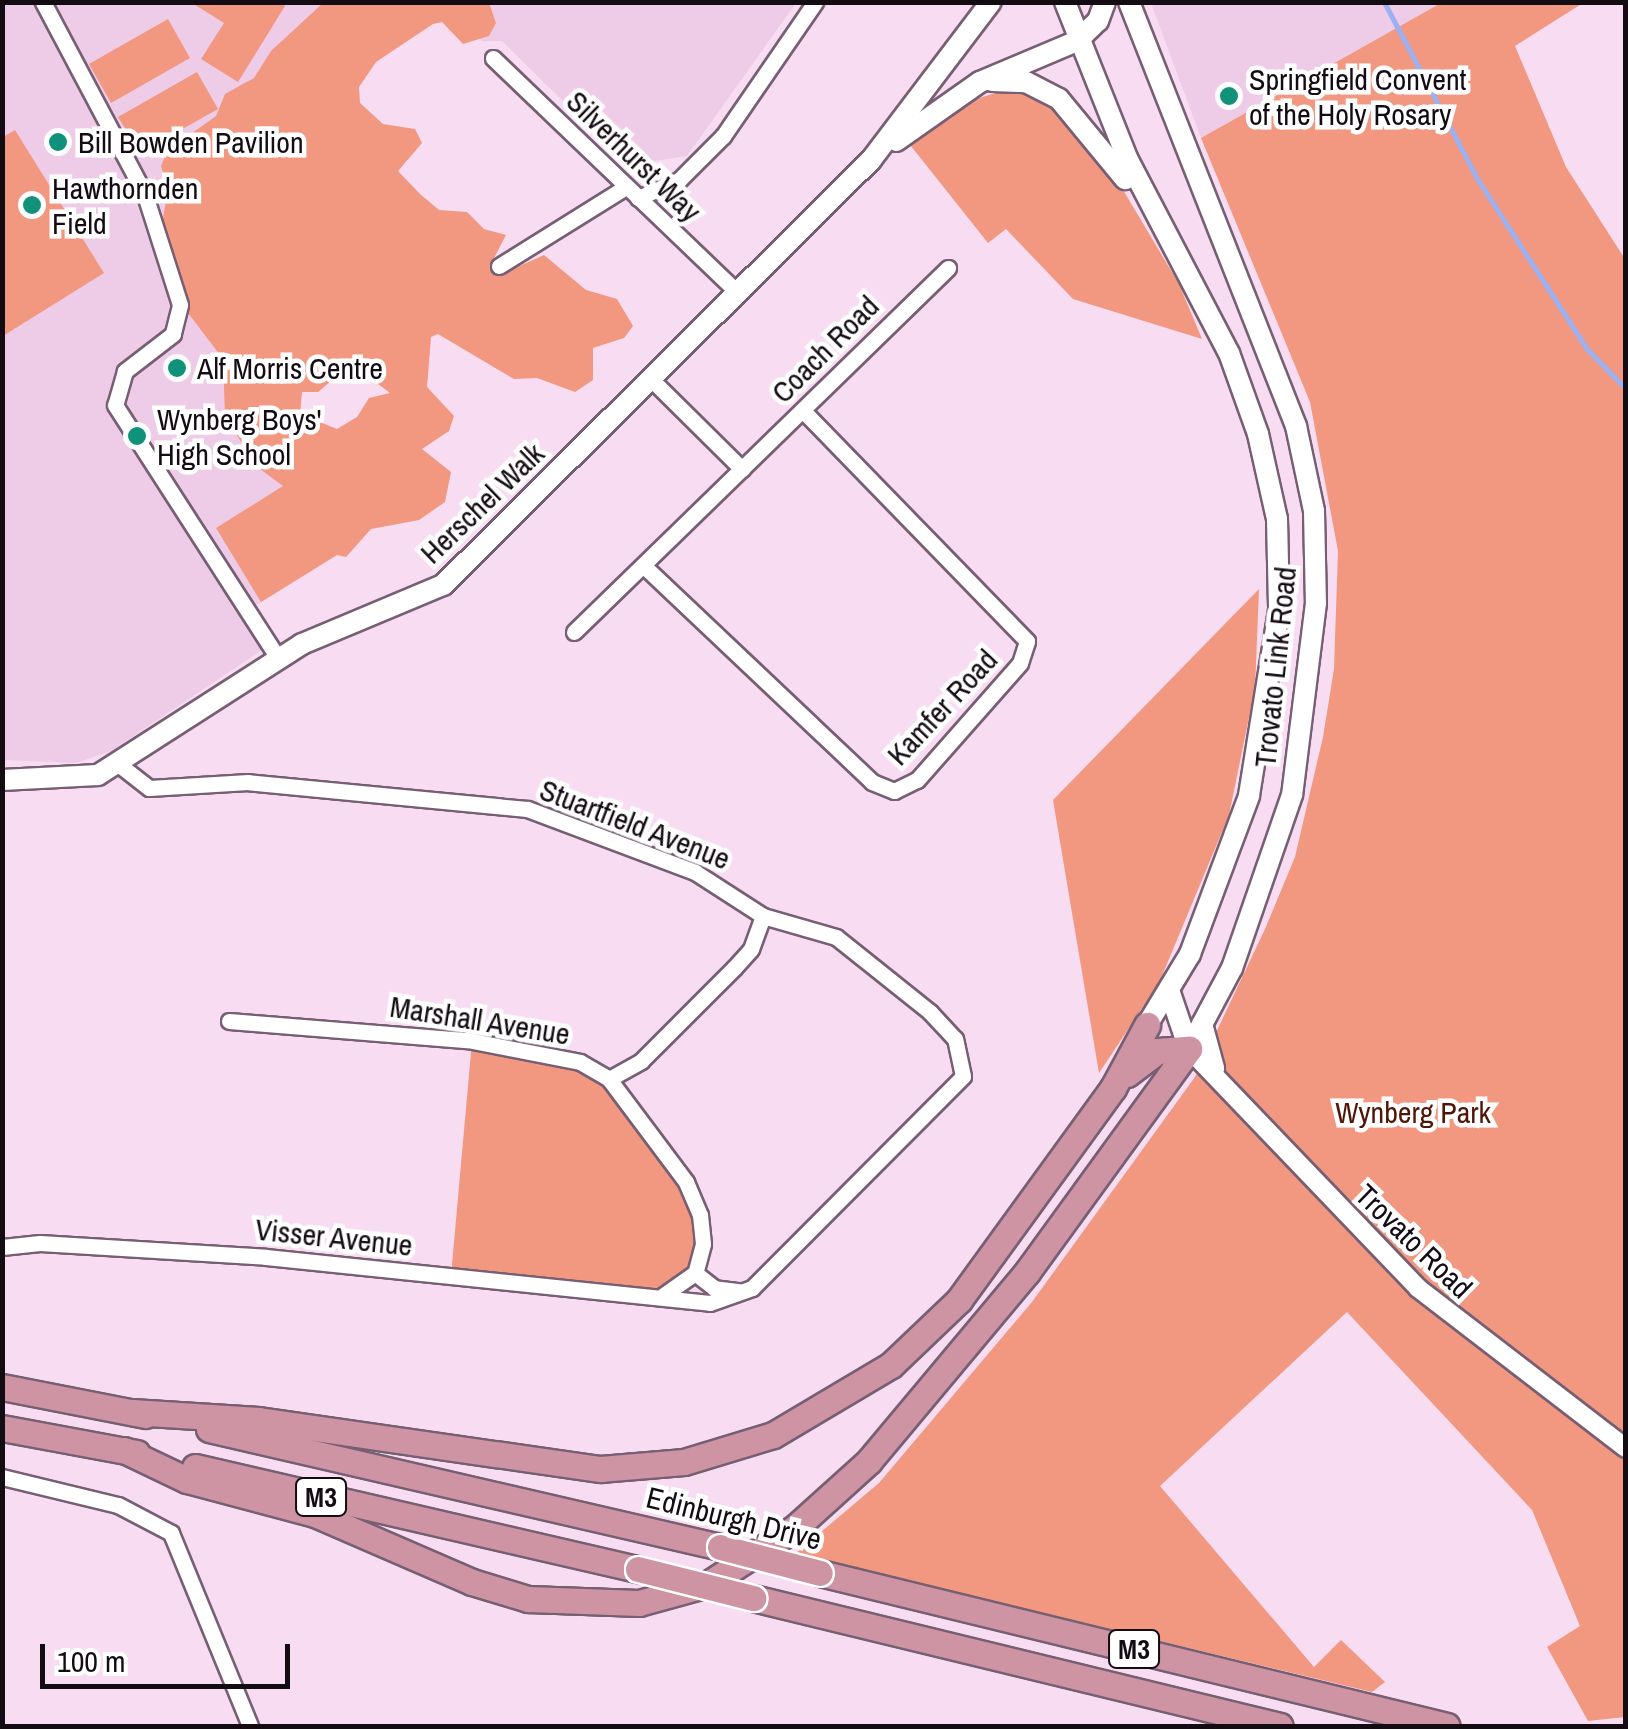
<!DOCTYPE html>
<html>
<head>
<meta charset="utf-8">
<style>
  body { margin:0 }
  #map { position:relative; width:1628px; height:1729px; overflow:hidden; background:#f7dcf2; font-family:"Archivo Narrow",sans-serif }
  div>[style] { position:absolute }
  .built>* { inset:0; background:#eecce8 }
  .green>* { inset:0; background:#f29780 }
  .stream>* { height:5px; margin:-2.5px; padding:0 2.5px; transform-origin:2.5px; border-radius:2.5px; background:#9bb1f1 }
  .roads { filter:drop-shadow(2px 0 #775f73) drop-shadow(-2px 0 #775f73) drop-shadow(0 2px #775f73) drop-shadow(0 -2px #775f73) }
  .minor>* { height:15px; margin:-7.5px; padding:0 7.5px; transform-origin:7.5px; border-radius:7.5px; background:#fff }
  .tertiary>* { height:18px; margin:-9px; padding:0 9px; transform-origin:9px; border-radius:9px; background:#fff }
  .secondary>* { height:20px; margin:-10px; padding:0 10px; transform-origin:10px; border-radius:10px; background:#fff }
  .trunk>* { height:25px; margin:-12.5px; padding:0 12.5px; transform-origin:12.5px; border-radius:12.5px; background:#ce94a3 }
  .bridges { filter:drop-shadow(2px 0 #fff) drop-shadow(-2px 0 #fff) drop-shadow(0 2px #fff) drop-shadow(0 -2px #fff) }
  .trunk-bridge>* { height:25px; margin:-12.5px; padding:0 12.5px; transform-origin:12.5px; border-radius:12.5px; background:#ce94a3 }
  .dots>* { width:28px; height:28px; translate:-50% -50%; box-sizing:border-box; border:5px solid #fff; border-radius:50% }
  span { translate:-50% -50%; white-space:nowrap; text-align:center; line-height:1.15; -webkit-text-stroke:9px #fff; paint-order:stroke }
  .shield-label span { padding:2px 8px; background:#fff; border:2px solid; border-radius:8px; -webkit-text-stroke-width:0 }
  .shield-label { font-size:28px; color:#140c13; font-weight:700 }
  .poi-label { font-size:30px; color:#140c13 }
  .left { translate:0 -50%; text-align:left }
  .street-label { font-size:30px; color:#140c13 }
  .park-label { font-size:30px; color:#4f1608 }
  .frame { position:absolute; inset:0; border:5px solid #140c13; pointer-events:none }
  .scale { position:absolute; left:40px; top:1644px; width:250px; height:45px; box-sizing:border-box; border:5px solid #140c13; border-top:0; padding-left:12px; font-size:30px; line-height:35px; white-space:nowrap; color:#140c13; -webkit-text-stroke:8px #fff; paint-order:stroke }
</style>
</head>
<body>
<div id="map">
  <div class="built">
    <div style="clip-path:polygon(3px 3px,328px 3px,200px 320px,342px 552px,244px 613px,265px 648px,111px 751px,76px 763px,3px 760px)"></div>
    <div style="clip-path:polygon(438px 3px,796px 3px,687px 156px,628px 165px,502px 41px,482px 41px)"></div>
    <div style="clip-path:polygon(1151px 3px,1441px 3px,1201px 138px)"></div>
  </div>
  <div class="green">
    <div style="clip-path:polygon(279px 2px,285px 6px,238px 82px,201px 59px,224px 23px,192px 3px)"></div>
    <div style="clip-path:polygon(evenodd,323px 3px,489px 3px,496px 23px,489px 36px,463px 44px,442px 22px,433px 24px,376px 62px,359px 87px,360px 103px,383px 124px,415px 129px,422px 143px,398px 171px,420px 194px,439px 210px,467px 212px,484px 229px,506px 235px,492px 262px,500px 275px,544px 255px,586px 290px,617px 299px,633px 326px,624px 338px,593px 348px,593px 380px,575px 392px,537px 378px,514px 379px,438px 334px,431px 337px,427px 387px,454px 416px,449px 431px,422px 449px,451px 472px,445px 502px,419px 520px,371px 529px,346px 557px,337px 555px,261px 602px,216px 528px,283px 486px,256px 466px,225px 416px,223px 359px,188px 313px,161px 230px,168px 189px,161px 166px,167px 151px,216px 116px,225px 94px,254px 78px,271px 51px,323px 3px,361px 371px,390px 393px,369px 398px,357px 417px,337px 429px,300px 414px,302px 392px,318px 392px,337px 376px,361px 371px)"></div>
    <div style="clip-path:polygon(1441px 3px,1583px 3px,1515px 46px,1566px 167px,1625px 259px,1625px 1717px,1588px 1721px,1547px 1647px,1580px 1626px,1532px 1510px,1347px 1312px,1160px 1486px,1314px 1667px,1341px 1640px,1385px 1682px,1372px 1692px,795px 1554px,879px 1483px,1032px 1302px,1195px 1077px,1265px 929px,1295px 857px,1323px 737px,1334px 669px,1338px 551px,1310px 402px,1201px 138px)"></div>
    <div style="clip-path:polygon(168px 19px,190px 58px,111px 103px,89px 64px)"></div>
    <div style="clip-path:polygon(197px 72px,218px 109px,140px 153px,118px 117px)"></div>
    <div style="clip-path:polygon(1016px 87px,1058px 109px,1113px 173px,1179px 284px,1202px 339px,1073px 299px,1006px 229px,988px 243px,907px 141px,969px 101px)"></div>
    <div style="clip-path:polygon(15px 130px,104px 273px,3px 336px,3px 137px)"></div>
    <div style="clip-path:polygon(1259px 589px,1255px 688px,1229px 815px,1159px 983px,1099px 1073px,1053px 800px)"></div>
    <div style="clip-path:polygon(472px 1041px,587px 1061px,695px 1206px,698px 1264px,658px 1295px,451px 1276px)"></div>
  </div>
  <div class="stream">
    <div style="left:1384px;top:2px;width:201px;rotate:62.2deg"></div>
    <div style="left:1478px;top:180px;width:201px;rotate:57.2deg"></div>
    <div style="left:1587px;top:349px;width:56px;rotate:45.7deg"></div>
  </div>
  <div class="roads">
    <div class="minor">
      <div style="left:43px;top:2px;width:218px;rotate:62.1deg"></div>
      <div style="left:145px;top:195px;width:115px;rotate:72.3deg"></div>
      <div style="left:180px;top:305px;width:30px;rotate:104deg"></div>
      <div style="left:173px;top:334px;width:61px;rotate:142.4deg"></div>
      <div style="left:125px;top:371px;width:35px;rotate:106deg"></div>
      <div style="left:115px;top:405px;width:301px;rotate:57.2deg"></div>
      <div style="left:493px;top:58px;width:339px;rotate:43.8deg"></div>
      <div style="left:638px;top:198px;width:45px;rotate:-23.7deg"></div>
      <div style="left:679px;top:180px;width:62px;rotate:-45deg"></div>
      <div style="left:723px;top:136px;width:163px;rotate:-55.5deg"></div>
      <div style="left:499px;top:266px;width:150px;rotate:-31.9deg"></div>
      <div style="left:651px;top:379px;width:128px;rotate:44.7deg"></div>
      <div style="left:646px;top:568px;width:311px;rotate:43.4deg"></div>
      <div style="left:872px;top:782px;width:24px;rotate:22deg"></div>
      <div style="left:894px;top:791px;width:25px;rotate:-26deg"></div>
      <div style="left:917px;top:780px;width:156px;rotate:-48.6deg"></div>
      <div style="left:1020px;top:663px;width:23px;rotate:-72deg"></div>
      <div style="left:1027px;top:641px;width:322px;rotate:-134.2deg"></div>
      <div style="left:574px;top:632px;width:522px;rotate:-44.22deg"></div>
      <div style="left:229px;top:1021px;width:239px;rotate:4.6deg"></div>
      <div style="left:467px;top:1040px;width:115px;rotate:11deg"></div>
      <div style="left:580px;top:1062px;width:34px;rotate:30deg"></div>
      <div style="left:609px;top:1079px;width:37px;rotate:-29deg"></div>
      <div style="left:641px;top:1061px;width:132px;rotate:-45deg"></div>
      <div style="left:734px;top:968px;width:25px;rotate:-48deg"></div>
      <div style="left:751px;top:949px;width:35px;rotate:-70deg"></div>
      <div style="left:609px;top:1079px;width:129px;rotate:53.2deg"></div>
      <div style="left:686px;top:1182px;width:36px;rotate:67deg"></div>
      <div style="left:700px;top:1215px;width:29px;rotate:84deg"></div>
      <div style="left:703px;top:1244px;width:30px;rotate:105deg"></div>
      <div style="left:695px;top:1273px;width:39px;rotate:145deg"></div>
      <div style="left:2px;top:1247px;width:38px;rotate:-6deg"></div>
      <div style="left:40px;top:1243px;width:226px;rotate:3.5deg"></div>
      <div style="left:266px;top:1257px;width:446px;rotate:5.9deg"></div>
      <div style="left:710px;top:1303px;width:45px;rotate:-19.7deg"></div>
      <div style="left:752px;top:1288px;width:299px;rotate:-45.1deg"></div>
      <div style="left:963px;top:1076px;width:38px;rotate:-102deg"></div>
      <div style="left:955px;top:1039px;width:37px;rotate:-133deg"></div>
      <div style="left:930px;top:1012px;width:120px;rotate:-141.4deg"></div>
      <div style="left:836px;top:937px;width:76px;rotate:-164deg"></div>
      <div style="left:763px;top:916px;width:81px;rotate:-147.1deg"></div>
      <div style="left:695px;top:872px;width:179px;rotate:-159.4deg"></div>
      <div style="left:527px;top:809px;width:280px;rotate:-174.5deg"></div>
      <div style="left:248px;top:782px;width:99px;rotate:176.5deg"></div>
      <div style="left:149px;top:788px;width:37px;rotate:-142deg"></div>
      <div style="left:695px;top:1273px;width:24px;rotate:38deg"></div>
      <div style="left:714px;top:1288px;width:24px;rotate:7deg"></div>
      <div style="left:2px;top:1477px;width:119px;rotate:13.6deg"></div>
      <div style="left:118px;top:1505px;width:60px;rotate:27.8deg"></div>
      <div style="left:171px;top:1533px;width:209px;rotate:67.7deg"></div>
    </div>
    <div class="tertiary">
      <div style="left:1189px;top:1049px;width:331px;rotate:46.2deg"></div>
      <div style="left:1418px;top:1288px;width:262px;rotate:37.6deg"></div>
    </div>
    <div class="secondary">
      <div style="left:1065px;top:2px;width:170px;rotate:68.3deg"></div>
      <div style="left:1128px;top:160px;width:218px;rotate:62.4deg"></div>
      <div style="left:1229px;top:353px;width:86px;rotate:70.3deg"></div>
      <div style="left:1258px;top:434px;width:87px;rotate:77.4deg"></div>
      <div style="left:1277px;top:519px;width:91px;rotate:88.7deg"></div>
      <div style="left:1279px;top:610px;width:188px;rotate:99.2deg"></div>
      <div style="left:1249px;top:796px;width:169px;rotate:110.5deg"></div>
      <div style="left:1190px;top:954px;width:83px;rotate:121.2deg"></div>
      <div style="left:1129px;top:2px;width:456px;rotate:68.5deg"></div>
      <div style="left:1296px;top:426px;width:87px;rotate:78deg"></div>
      <div style="left:1314px;top:511px;width:92px;rotate:88.8deg"></div>
      <div style="left:1316px;top:603px;width:193px;rotate:97.1deg"></div>
      <div style="left:1292px;top:795px;width:183px;rotate:109.1deg"></div>
      <div style="left:1232px;top:968px;width:92px;rotate:118deg"></div>
      <div style="left:992px;top:81px;width:34px;rotate:2deg"></div>
      <div style="left:1026px;top:82px;width:37px;rotate:27deg"></div>
      <div style="left:1059px;top:99px;width:104px;rotate:50.5deg"></div>
      <div style="left:896px;top:141px;width:103px;rotate:-35.1deg"></div>
      <div style="left:980px;top:82px;width:105px;rotate:-22.9deg"></div>
      <div style="left:1077px;top:41px;width:29px;rotate:-44deg"></div>
      <div style="left:1098px;top:21px;width:20px;rotate:-70deg"></div>
      <div style="left:2px;top:780px;width:96px;rotate:-3deg"></div>
      <div style="left:98px;top:775px;width:242px;rotate:-32.7deg"></div>
      <div style="left:302px;top:644px;width:153px;rotate:-22.7deg"></div>
      <div style="left:443px;top:585px;width:603px;rotate:-44.8deg"></div>
      <div style="left:871px;top:160px;width:198px;rotate:-52.8deg"></div>
      <div style="left:1169px;top:990px;width:62px;rotate:71.3deg"></div>
      <div style="left:1202px;top:1024px;width:46px;rotate:74.7deg"></div>
    </div>
    <div class="trunk">
      <div style="left:1127px;top:1074px;width:38px;rotate:-37deg"></div>
      <div style="left:1157px;top:1051px;width:32px;rotate:-4deg"></div>
      <div style="left:2px;top:1387px;width:146px;rotate:11.1deg"></div>
      <div style="left:132px;top:1412px;width:127px;rotate:3.6deg"></div>
      <div style="left:259px;top:1420px;width:345px;rotate:8.2deg"></div>
      <div style="left:600px;top:1469px;width:84px;rotate:-4.8deg"></div>
      <div style="left:684px;top:1462px;width:93px;rotate:-16.9deg"></div>
      <div style="left:773px;top:1435px;width:137px;rotate:-30.7deg"></div>
      <div style="left:891px;top:1365px;width:94px;rotate:-43.7deg"></div>
      <div style="left:959px;top:1300px;width:262px;rotate:-54deg"></div>
      <div style="left:1113px;top:1088px;width:72px;rotate:-61.6deg"></div>
      <div style="left:2px;top:1428px;width:137px;rotate:10.5deg"></div>
      <div style="left:209px;top:1429px;width:524px;rotate:13deg"></div>
      <div style="left:124px;top:1450px;width:70px;rotate:25.5deg"></div>
      <div style="left:187px;top:1480px;width:132px;rotate:14.9deg"></div>
      <div style="left:315px;top:1514px;width:171px;rotate:23.4deg"></div>
      <div style="left:472px;top:1582px;width:59px;rotate:16.9deg"></div>
      <div style="left:528px;top:1599px;width:111px;rotate:2.1deg"></div>
      <div style="left:639px;top:1603px;width:72px;rotate:-15.4deg"></div>
      <div style="left:708px;top:1584px;width:105px;rotate:-32.9deg"></div>
      <div style="left:796px;top:1527px;width:98px;rotate:-42.1deg"></div>
      <div style="left:869px;top:1461px;width:246px;rotate:-50.1deg"></div>
      <div style="left:1027px;top:1272px;width:276px;rotate:-54deg"></div>
      <div style="left:195px;top:1467px;width:455px;rotate:13deg"></div>
      <div style="left:820px;top:1573px;width:645px;rotate:13.71deg"></div>
      <div style="left:753px;top:1598px;width:542px;rotate:13.65deg"></div>
    </div>
  </div>
  <div class="bridges">
    <div class="trunk-bridge">
      <div style="left:720px;top:1547px;width:103px;rotate:14.6deg"></div>
      <div style="left:638px;top:1569px;width:119px;rotate:14.2deg"></div>
    </div>
  </div>
  <div class="dots">
    <div style="left:1229px;top:96px;background:#109179"></div>
    <div style="left:58px;top:142px;background:#109179"></div>
    <div style="left:32px;top:205px;background:#109179"></div>
    <div style="left:177px;top:368px;background:#109179"></div>
    <div style="left:137px;top:436px;background:#109179"></div>
  </div>
  <div class="shield-label">
    <span style="left:321px;top:1497px">M3</span>
    <span style="left:1134px;top:1649px">M3</span>
  </div>
  <div class="poi-label">
    <span class="left" style="left:1249px;top:96px">Springfield Convent<br>of the Holy Rosary</span>
    <span class="left" style="left:78px;top:142px">Bill Bowden Pavilion</span>
    <span class="left" style="left:52px;top:205px">Hawthornden<br>Field</span>
    <span class="left" style="left:197px;top:368px">Alf Morris Centre</span>
    <span class="left" style="left:157px;top:436px">Wynberg Boys'<br>High School</span>
  </div>
  <div class="street-label">
    <span style="left:634px;top:156px;rotate:44deg">Silverhurst Way</span>
    <span style="left:825px;top:349px;rotate:-45deg">Coach Road</span>
    <span style="left:482px;top:503px;rotate:-44deg">Herschel Walk</span>
    <span style="left:1275px;top:667px;rotate:-84deg">Trovato Link Road</span>
    <span style="left:942px;top:707px;rotate:-47deg">Kamfer Road</span>
    <span style="left:635px;top:824px;rotate:21deg">Stuartfield Avenue</span>
    <span style="left:480px;top:1020px;rotate:9deg">Marshall Avenue</span>
    <span style="left:334px;top:1237px;rotate:6deg">Visser Avenue</span>
    <span style="left:1414px;top:1241px;rotate:44deg">Trovato Road</span>
    <span style="left:734px;top:1518px;rotate:14deg">Edinburgh Drive</span>
  </div>
  <div class="park-label">
    <span style="left:1413px;top:1112px">Wynberg Park</span>
  </div>
  <div class="frame"></div>
  <div class="scale">100 m</div>
</div>
</body>
</html>
